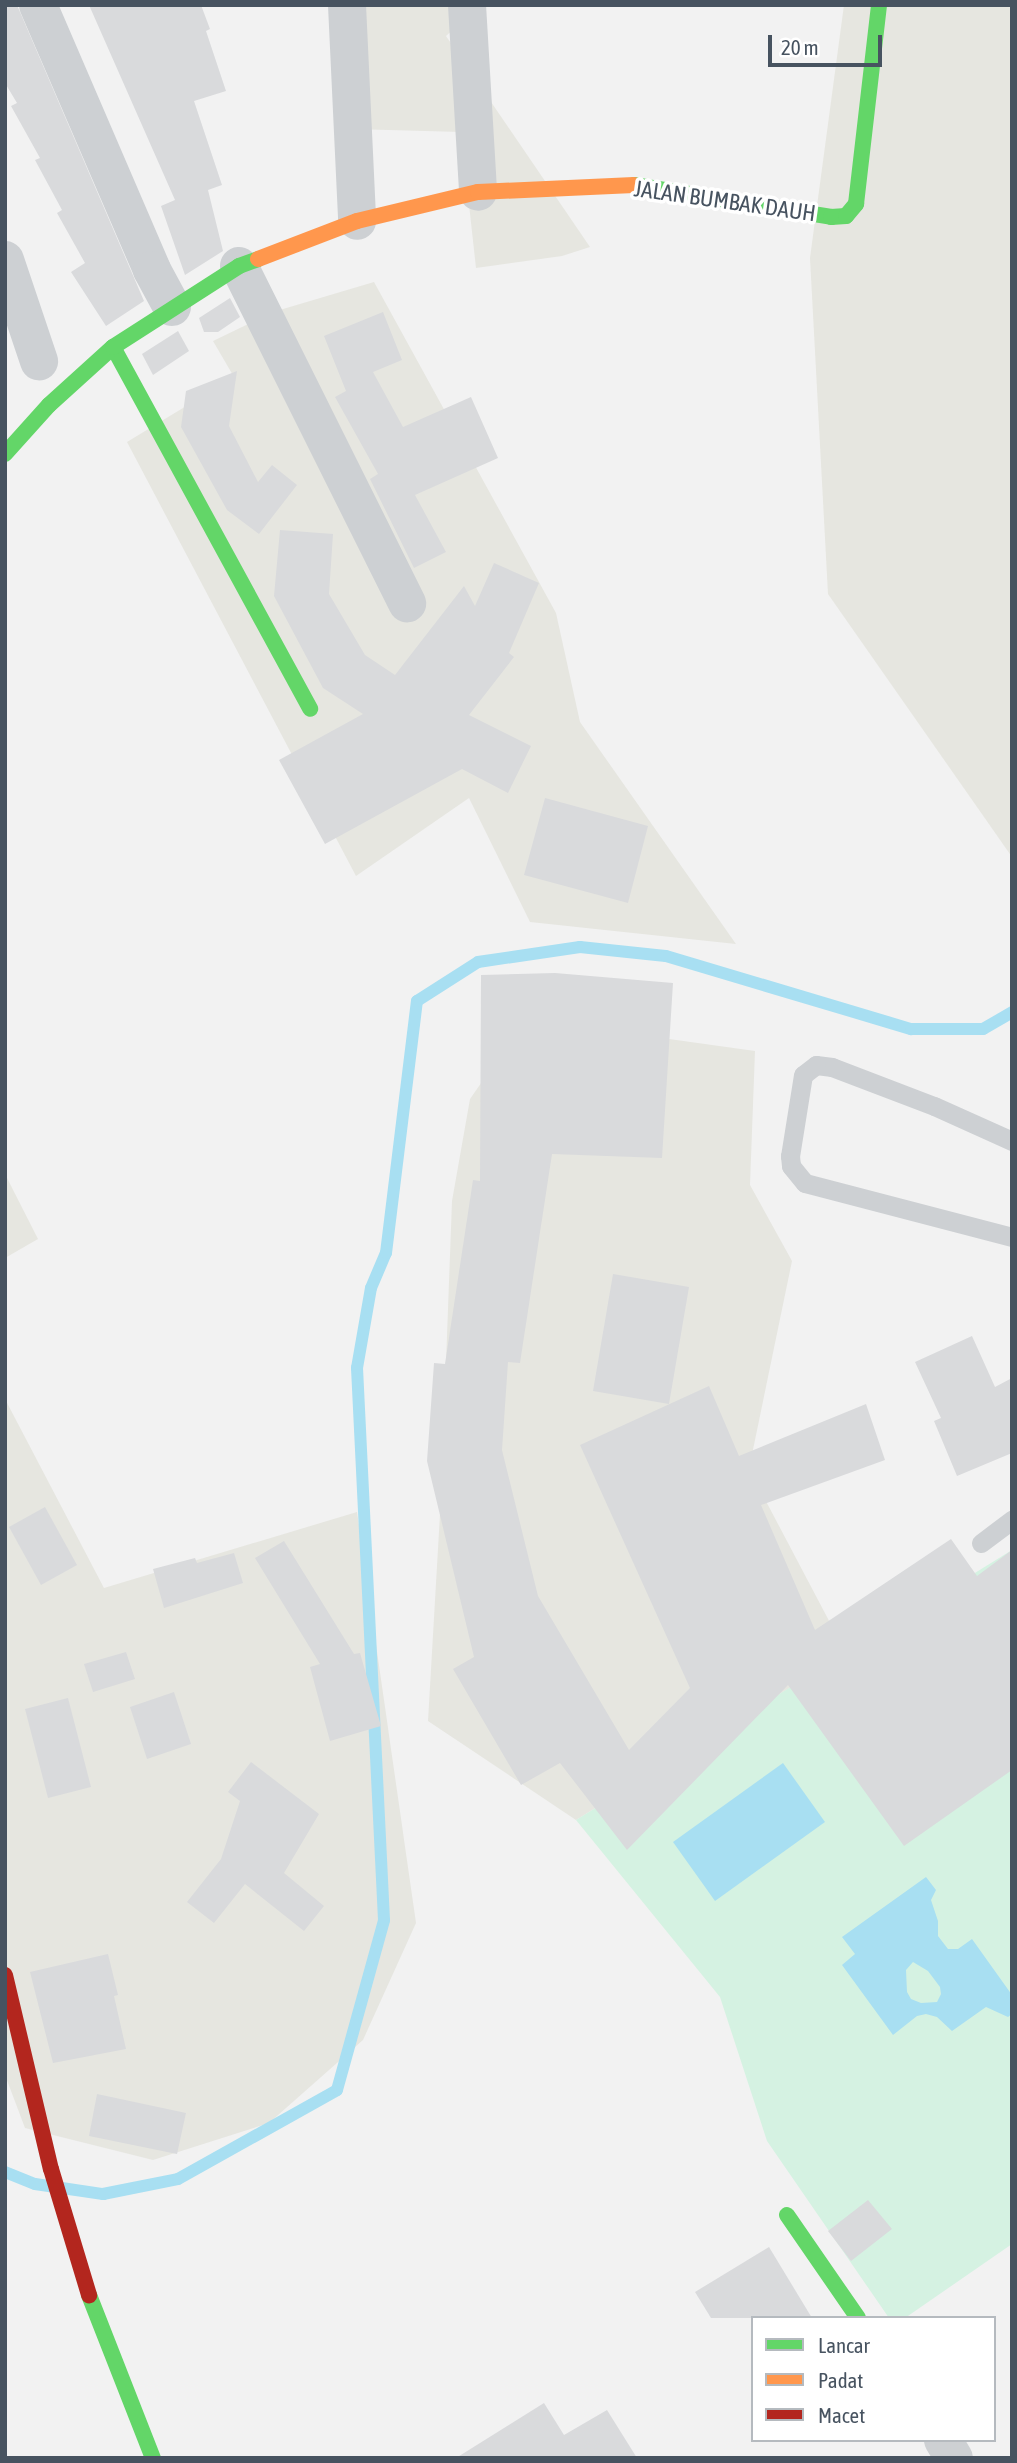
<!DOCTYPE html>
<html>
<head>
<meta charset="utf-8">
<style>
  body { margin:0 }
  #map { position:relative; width:1017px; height:2463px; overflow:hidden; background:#f2f2f2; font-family:"Asap Condensed",sans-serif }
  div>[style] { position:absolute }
  .commercial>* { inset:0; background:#e6e6e0 }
  .green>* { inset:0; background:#d5f2e2 }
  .water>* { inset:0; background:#a8dff2 }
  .stream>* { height:12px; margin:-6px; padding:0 6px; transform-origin:6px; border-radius:6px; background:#a8dff2 }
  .building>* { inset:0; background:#d9dadc }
  .lane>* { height:19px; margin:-9.5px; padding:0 9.5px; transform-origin:9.5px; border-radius:9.5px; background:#cdd0d3 }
  .street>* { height:38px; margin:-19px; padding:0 19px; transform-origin:19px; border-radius:19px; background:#cdd0d3 }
  .fast>* { height:16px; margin:-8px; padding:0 8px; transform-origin:8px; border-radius:8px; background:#63d668 }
  .slow>* { height:16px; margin:-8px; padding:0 8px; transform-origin:8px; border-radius:8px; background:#ff974d }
  .jam>* { height:16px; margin:-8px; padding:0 8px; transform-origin:8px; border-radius:8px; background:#b3261e }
  span { translate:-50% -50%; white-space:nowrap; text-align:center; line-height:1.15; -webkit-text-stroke:7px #fff; paint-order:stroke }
  .street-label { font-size:23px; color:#475360 }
  .frame { position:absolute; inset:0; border:7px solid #475360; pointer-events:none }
  .legend { position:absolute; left:751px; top:2316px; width:245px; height:126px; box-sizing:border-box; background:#fff; border:2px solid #b5babf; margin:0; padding:9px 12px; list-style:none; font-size:21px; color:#475360 }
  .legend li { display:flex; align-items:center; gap:14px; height:35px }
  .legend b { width:35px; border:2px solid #b5babf }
  .scale { position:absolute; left:768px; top:35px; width:114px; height:32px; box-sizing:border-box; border:4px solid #475360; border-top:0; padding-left:9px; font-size:21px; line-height:24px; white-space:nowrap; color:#475360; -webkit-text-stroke:5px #fff; paint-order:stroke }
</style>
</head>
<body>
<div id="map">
  <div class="commercial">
    <div style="clip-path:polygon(334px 5px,480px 5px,446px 36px,590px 247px,562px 256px,476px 268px,461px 132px,352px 129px)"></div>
    <div style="clip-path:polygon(844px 5px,1012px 5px,1012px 857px,828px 594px,810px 258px)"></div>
    <div style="clip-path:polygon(374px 282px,556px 613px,580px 722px,736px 944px,530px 922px,469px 798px,356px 876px,127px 442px,234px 377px,213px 341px,273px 312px)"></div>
    <div style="clip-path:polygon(619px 1032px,755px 1051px,750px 1185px,792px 1261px,749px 1469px,846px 1653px,576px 1820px,428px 1721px,441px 1497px,452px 1201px,470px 1099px,509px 1043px)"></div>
    <div style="clip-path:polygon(5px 1174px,38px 1239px,5px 1258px)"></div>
    <div style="clip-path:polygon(5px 1399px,104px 1588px,357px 1512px,416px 1923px,363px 2040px,269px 2123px,153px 2160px,25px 2128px,5px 2075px)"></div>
  </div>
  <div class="green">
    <div style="clip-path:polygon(1012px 1550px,1012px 2244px,905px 2318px,889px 2318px,767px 2141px,720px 1997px,576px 1820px)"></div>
  </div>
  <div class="water">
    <div style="clip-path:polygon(783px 1763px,825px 1822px,715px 1901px,673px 1842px)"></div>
    <div style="clip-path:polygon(evenodd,926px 1877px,936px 1890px,931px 1900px,938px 1921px,938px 1936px,948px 1949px,958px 1949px,972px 1939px,1012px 1995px,1012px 2014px,1008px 2017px,986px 2007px,952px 2031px,937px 2017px,926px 2014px,917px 2016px,893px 2035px,842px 1965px,855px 1954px,842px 1937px,926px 1877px,913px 1962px,928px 1971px,940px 1987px,941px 1994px,937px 2002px,921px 2003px,911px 1999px,907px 1992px,906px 1970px,913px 1962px)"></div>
  </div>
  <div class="stream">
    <div style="left:5px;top:2172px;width:32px;rotate:22deg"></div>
    <div style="left:35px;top:2184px;width:69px;rotate:8.4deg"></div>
    <div style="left:103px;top:2194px;width:76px;rotate:-11.3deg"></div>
    <div style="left:178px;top:2179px;width:182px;rotate:-29.2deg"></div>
    <div style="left:337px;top:2090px;width:176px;rotate:-74.5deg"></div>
    <div style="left:384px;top:1920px;width:553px;rotate:-92.8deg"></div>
    <div style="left:357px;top:1368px;width:81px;rotate:-80.1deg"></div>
    <div style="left:371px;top:1288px;width:38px;rotate:-67deg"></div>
    <div style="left:386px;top:1253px;width:254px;rotate:-83deg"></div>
    <div style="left:417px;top:1001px;width:72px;rotate:-32.6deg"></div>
    <div style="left:478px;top:962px;width:103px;rotate:-8.4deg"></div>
    <div style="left:580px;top:947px;width:86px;rotate:6deg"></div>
    <div style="left:666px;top:956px;width:256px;rotate:16.6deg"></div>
    <div style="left:911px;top:1029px;width:72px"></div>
    <div style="left:983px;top:1029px;width:34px;rotate:-30deg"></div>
  </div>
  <div class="building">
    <div style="clip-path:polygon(5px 5px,17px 5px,144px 301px,106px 326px,71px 272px,85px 263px,57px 213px,62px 210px,35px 160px,40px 158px,11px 106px,17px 103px,5px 83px)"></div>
    <div style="clip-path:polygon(89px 5px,201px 5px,210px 29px,206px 31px,226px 91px,194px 101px,222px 185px,208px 190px,223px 251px,185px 275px,161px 206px,175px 200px)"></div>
    <div style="clip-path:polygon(230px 298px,240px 317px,218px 332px,204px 332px,199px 318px)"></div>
    <div style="clip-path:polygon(383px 312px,402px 360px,373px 372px,403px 427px,471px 397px,498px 458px,415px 495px,446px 552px,414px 568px,370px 479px,378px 474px,335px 397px,346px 391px,324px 336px)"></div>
    <div style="clip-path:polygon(178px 331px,189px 351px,153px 375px,142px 354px)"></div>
    <div style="clip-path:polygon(237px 371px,229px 426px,258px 482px,272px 465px,297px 485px,259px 534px,227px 510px,181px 427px,186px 391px)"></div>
    <div style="clip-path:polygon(280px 530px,333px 534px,329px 594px,365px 655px,395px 675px,464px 586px,475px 606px,494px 563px,539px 583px,509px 653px,514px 657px,469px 715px,531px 746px,508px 793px,462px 769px,325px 844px,279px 760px,363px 714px,323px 688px,274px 596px)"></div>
    <div style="clip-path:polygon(545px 798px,648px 826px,628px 903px,524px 875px)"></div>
    <div style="clip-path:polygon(555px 973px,673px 983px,662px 1158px,552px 1154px,520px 1363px,508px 1362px,502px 1450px,538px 1596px,629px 1750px,690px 1688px,580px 1445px,709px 1386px,739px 1456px,866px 1404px,885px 1460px,761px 1505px,815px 1630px,951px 1539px,977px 1576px,1012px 1550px,1012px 1770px,904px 1846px,788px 1685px,627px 1850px,560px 1763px,521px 1785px,453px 1669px,474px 1657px,427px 1461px,434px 1363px,445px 1364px,473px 1180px,480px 1181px,481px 975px)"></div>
    <div style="clip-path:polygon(613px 1274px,689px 1287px,669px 1404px,593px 1391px)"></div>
    <div style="clip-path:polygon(972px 1336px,995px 1387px,1012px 1378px,1012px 1453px,957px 1476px,934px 1421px,941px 1418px,915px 1362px)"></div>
    <div style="clip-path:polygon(45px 1507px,77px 1565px,41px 1585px,9px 1527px)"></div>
    <div style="clip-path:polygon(284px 1541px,354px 1654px,360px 1653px,381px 1726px,330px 1741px,310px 1667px,320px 1664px,255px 1558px)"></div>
    <div style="clip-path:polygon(234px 1553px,243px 1583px,164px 1608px,153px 1569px,195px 1558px,197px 1563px)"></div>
    <div style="clip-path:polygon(126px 1652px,135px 1679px,93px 1692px,84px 1664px)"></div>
    <div style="clip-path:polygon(174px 1692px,191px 1744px,147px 1759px,130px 1707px)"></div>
    <div style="clip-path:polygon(68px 1698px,91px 1787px,48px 1798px,25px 1709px)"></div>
    <div style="clip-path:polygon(251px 1762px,319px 1814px,284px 1873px,324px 1906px,304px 1931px,245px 1884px,214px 1923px,187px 1902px,221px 1859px,240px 1801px,228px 1792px)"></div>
    <div style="clip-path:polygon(108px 1954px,118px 1995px,114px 1996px,126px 2049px,53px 2063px,30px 1972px)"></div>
    <div style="clip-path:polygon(97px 2094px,186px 2113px,177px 2154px,89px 2136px)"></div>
    <div style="clip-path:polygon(868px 2200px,892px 2229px,851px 2261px,828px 2231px)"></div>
    <div style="clip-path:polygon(769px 2247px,812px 2318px,711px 2318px,695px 2292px)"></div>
    <div style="clip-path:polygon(544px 2403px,564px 2435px,607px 2410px,637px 2458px,456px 2458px)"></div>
  </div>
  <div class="lane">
    <div style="left:1012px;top:1141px;width:85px;rotate:-155.8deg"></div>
    <div style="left:934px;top:1106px;width:109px;rotate:-159.1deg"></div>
    <div style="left:832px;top:1067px;width:16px;rotate:-173deg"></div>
    <div style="left:816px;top:1065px;width:16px;rotate:142deg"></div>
    <div style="left:803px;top:1075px;width:82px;rotate:99.1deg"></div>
    <div style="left:790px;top:1156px;width:10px;rotate:84deg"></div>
    <div style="left:791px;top:1166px;width:22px;rotate:51deg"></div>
    <div style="left:805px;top:1183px;width:214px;rotate:14.6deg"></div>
    <div style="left:981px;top:1543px;width:39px;rotate:-37deg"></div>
  </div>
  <div class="street">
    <div style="left:38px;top:5px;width:288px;rotate:66.7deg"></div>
    <div style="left:152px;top:270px;width:42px;rotate:61.6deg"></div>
    <div style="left:347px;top:5px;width:216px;rotate:87.3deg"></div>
    <div style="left:467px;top:5px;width:187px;rotate:86.6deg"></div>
    <div style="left:5px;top:260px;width:107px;rotate:71.4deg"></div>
    <div style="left:239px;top:266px;width:377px;rotate:63.5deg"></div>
    <div style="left:943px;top:2440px;width:21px;rotate:59deg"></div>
  </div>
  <div class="fast">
    <div style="left:634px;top:185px;width:200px;rotate:9.2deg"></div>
    <div style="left:831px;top:217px;width:15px;rotate:-4deg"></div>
    <div style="left:846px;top:216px;width:16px;rotate:-50deg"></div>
    <div style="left:856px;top:204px;width:200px;rotate:-83.4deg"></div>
    <div style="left:113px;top:347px;width:412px;rotate:61.4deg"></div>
    <div style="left:5px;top:454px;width:66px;rotate:-48.1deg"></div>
    <div style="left:49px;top:405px;width:86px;rotate:-42.2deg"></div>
    <div style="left:113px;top:347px;width:150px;rotate:-32.7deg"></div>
    <div style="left:239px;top:266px;width:20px;rotate:-20deg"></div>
    <div style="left:787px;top:2215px;width:125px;rotate:55.4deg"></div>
    <div style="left:89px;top:2295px;width:175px;rotate:68.6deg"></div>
  </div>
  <div class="slow">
    <div style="left:258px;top:259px;width:106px;rotate:-21deg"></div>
    <div style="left:357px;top:221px;width:124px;rotate:-13.5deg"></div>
    <div style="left:478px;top:192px;width:156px;rotate:-2.6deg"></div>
  </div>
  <div class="jam">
    <div style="left:5px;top:1975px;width:199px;rotate:76.7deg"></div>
    <div style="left:51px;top:2169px;width:132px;rotate:73.2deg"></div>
  </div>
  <div class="street-label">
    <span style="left:725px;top:201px;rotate:8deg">JALAN BUMBAK DAUH</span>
  </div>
  <div class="frame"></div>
  <ul class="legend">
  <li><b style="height:9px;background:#63d668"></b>Lancar</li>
  <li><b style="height:9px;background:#ff974d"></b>Padat</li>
  <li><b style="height:9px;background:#b3261e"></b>Macet</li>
  </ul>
  <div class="scale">20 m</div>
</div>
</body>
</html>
